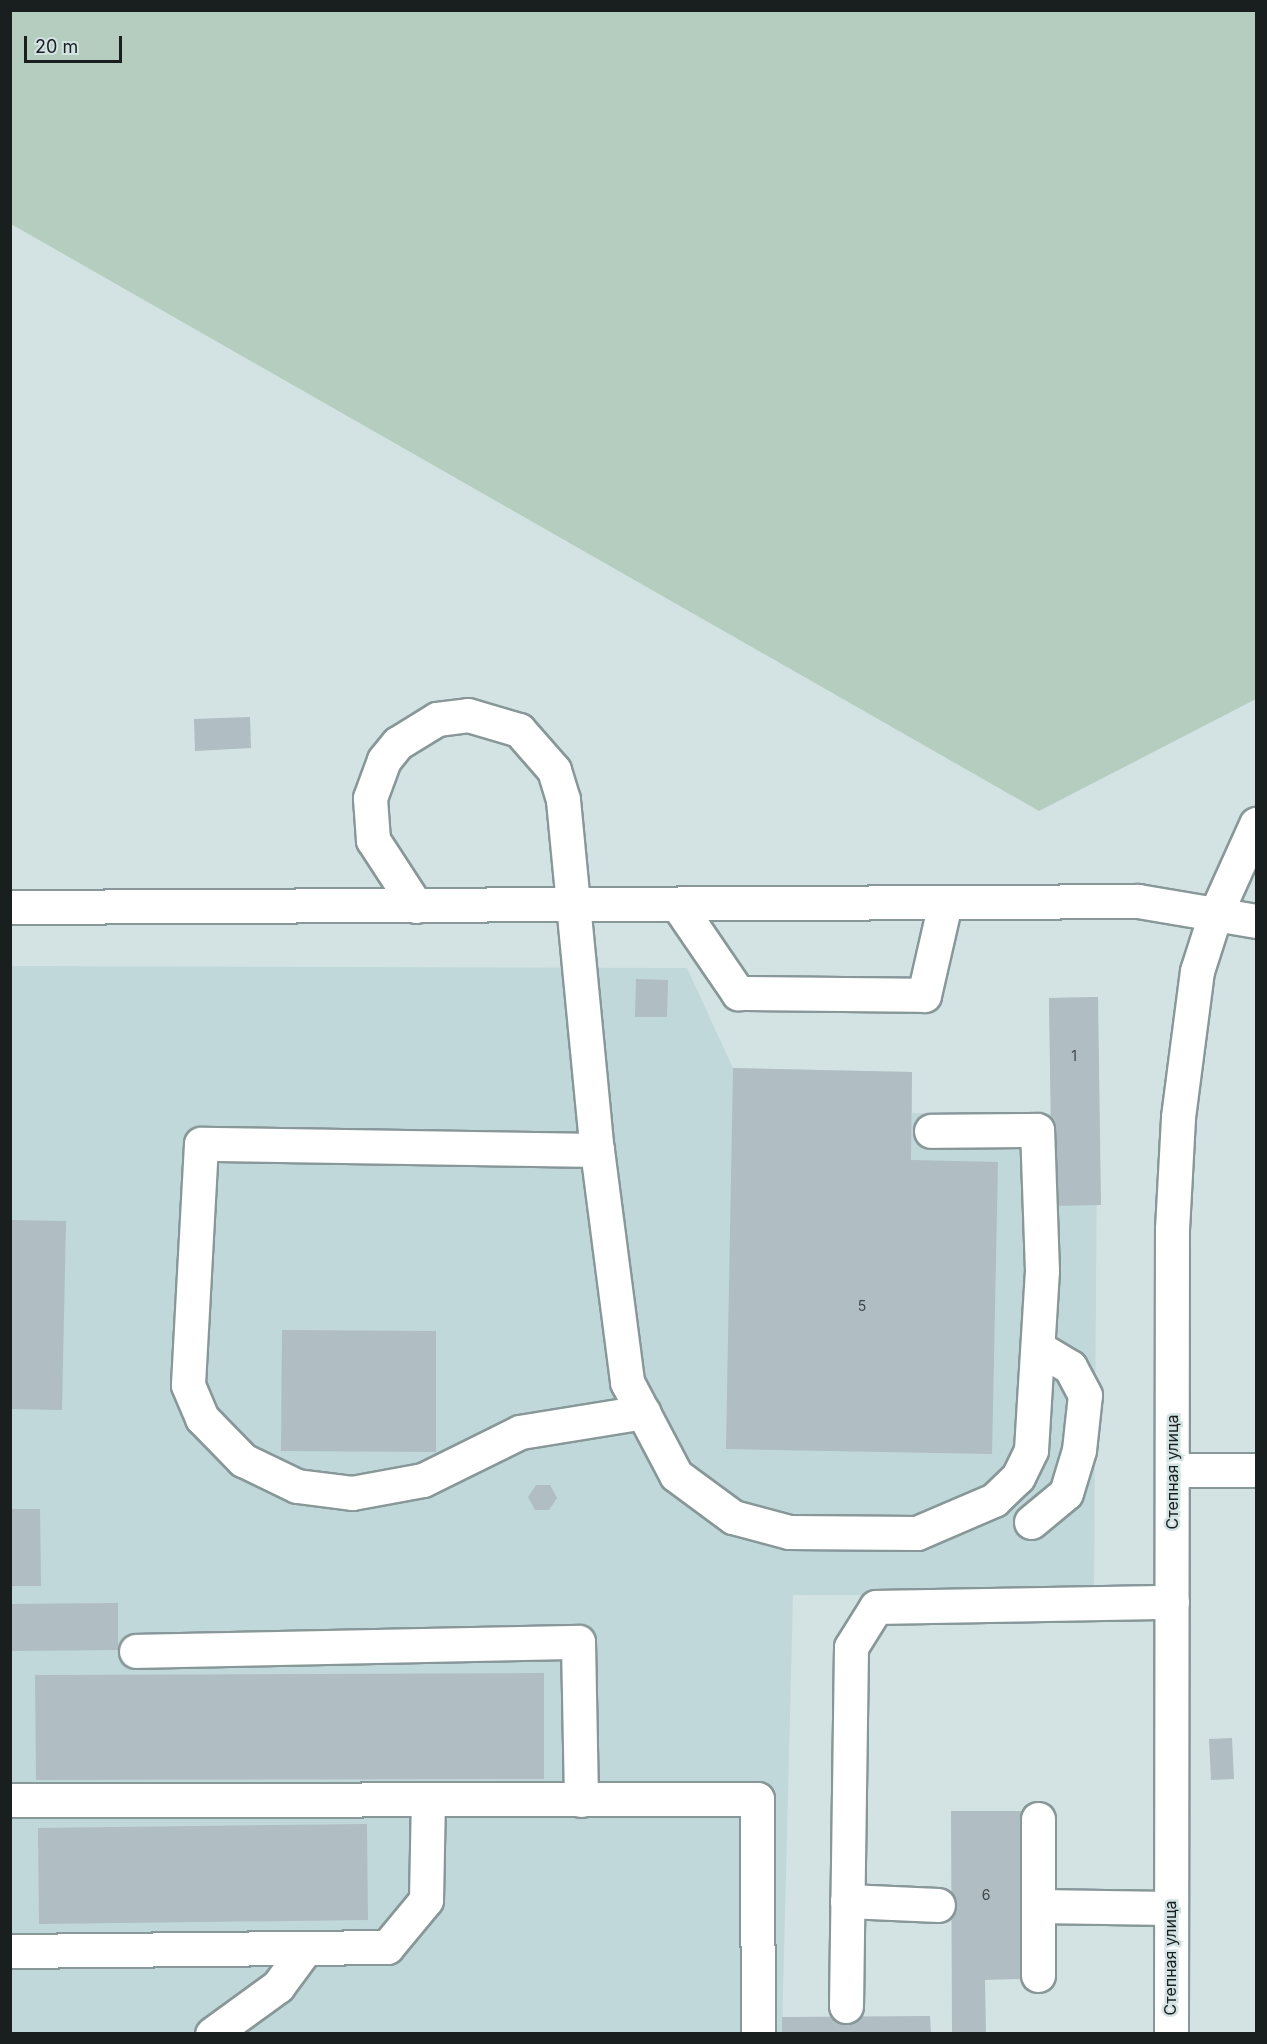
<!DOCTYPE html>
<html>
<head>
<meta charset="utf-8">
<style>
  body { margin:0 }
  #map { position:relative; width:1267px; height:2044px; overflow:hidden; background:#d3e3e4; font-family:Inter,sans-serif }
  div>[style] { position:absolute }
  .built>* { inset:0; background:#c0d8da }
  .green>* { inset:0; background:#b4cdbf }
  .building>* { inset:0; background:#b0bdc3 }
  .roads { filter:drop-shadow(2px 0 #889798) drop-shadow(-2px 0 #889798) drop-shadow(0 2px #889798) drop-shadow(0 -2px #889798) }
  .minor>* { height:33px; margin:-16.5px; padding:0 16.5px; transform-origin:16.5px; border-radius:16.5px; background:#fff }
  span { translate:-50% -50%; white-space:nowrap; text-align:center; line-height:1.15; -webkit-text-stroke:5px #d3e3e4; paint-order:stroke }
  .number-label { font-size:14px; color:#3f4648 }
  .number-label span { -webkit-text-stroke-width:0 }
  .street-label { font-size:16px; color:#191f1f }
  .frame { position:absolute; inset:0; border:12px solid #191f1f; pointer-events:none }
  .scale { position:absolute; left:24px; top:36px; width:98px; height:27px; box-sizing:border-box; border:3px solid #191f1f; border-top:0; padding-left:8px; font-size:18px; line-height:21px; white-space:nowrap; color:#191f1f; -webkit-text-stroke:4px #d3e3e4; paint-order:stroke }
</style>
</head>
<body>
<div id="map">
  <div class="built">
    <div style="clip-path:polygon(11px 966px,687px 968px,733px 1068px,912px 1072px,912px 1113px,1051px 1114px,1049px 998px,1098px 997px,1094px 1596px,793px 1595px,782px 2033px,11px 2034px)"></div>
  </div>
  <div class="green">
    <div style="clip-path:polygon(11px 10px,1256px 11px,1256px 699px,1039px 811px,11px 224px)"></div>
  </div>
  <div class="building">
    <div style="clip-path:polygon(250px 717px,251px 748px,195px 751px,194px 719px)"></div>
    <div style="clip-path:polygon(636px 979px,668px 980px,667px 1017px,635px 1017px)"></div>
    <div style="clip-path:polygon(1098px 997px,1101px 1205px,1052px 1206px,1049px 998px)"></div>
    <div style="clip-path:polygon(733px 1068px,912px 1072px,911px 1160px,998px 1162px,992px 1454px,726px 1449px)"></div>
    <div style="clip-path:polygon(10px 1220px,66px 1221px,62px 1410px,10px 1409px)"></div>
    <div style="clip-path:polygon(282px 1330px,436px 1331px,436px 1452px,281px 1451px)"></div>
    <div style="clip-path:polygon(536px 1485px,550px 1485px,557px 1498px,549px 1510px,535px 1510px,528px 1497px)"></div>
    <div style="clip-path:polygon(10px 1509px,40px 1509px,41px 1586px,10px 1586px)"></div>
    <div style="clip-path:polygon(118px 1603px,118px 1650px,10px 1651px,10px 1604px)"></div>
    <div style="clip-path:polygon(544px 1673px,544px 1779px,36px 1780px,35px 1675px)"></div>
    <div style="clip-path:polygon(1232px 1738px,1234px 1779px,1211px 1780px,1209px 1739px)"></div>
    <div style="clip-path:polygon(951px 1811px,1021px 1811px,1022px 1979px,985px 1980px,986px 2034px,952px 2034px)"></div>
    <div style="clip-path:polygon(367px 1824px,368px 1920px,39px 1924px,38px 1828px)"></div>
    <div style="clip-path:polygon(930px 2016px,931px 2034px,782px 2034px,782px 2017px)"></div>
  </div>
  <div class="roads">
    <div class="minor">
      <div style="left:678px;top:905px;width:107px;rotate:55.7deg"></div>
      <div style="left:738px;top:993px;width:186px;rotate:0.6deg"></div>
      <div style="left:924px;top:995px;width:94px;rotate:-77.1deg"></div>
      <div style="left:416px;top:906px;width:79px;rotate:-123.1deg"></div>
      <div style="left:373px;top:840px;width:42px;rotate:-94.1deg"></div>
      <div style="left:370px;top:798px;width:40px;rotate:-69.8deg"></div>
      <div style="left:384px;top:760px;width:22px;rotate:-51deg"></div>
      <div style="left:398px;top:743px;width:46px;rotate:-31.6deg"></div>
      <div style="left:437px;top:719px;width:31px;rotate:-7deg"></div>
      <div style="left:468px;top:715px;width:53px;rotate:16.4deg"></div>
      <div style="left:519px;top:730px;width:53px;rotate:48.8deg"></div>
      <div style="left:554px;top:770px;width:31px;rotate:73deg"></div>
      <div style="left:563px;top:800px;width:352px;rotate:84.5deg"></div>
      <div style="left:597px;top:1150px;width:234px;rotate:82.6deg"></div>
      <div style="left:627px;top:1382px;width:105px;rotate:62.2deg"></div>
      <div style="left:676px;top:1475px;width:71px;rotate:36.4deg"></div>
      <div style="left:733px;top:1517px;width:58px;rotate:15deg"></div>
      <div style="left:789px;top:1532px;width:128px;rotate:0.4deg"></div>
      <div style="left:917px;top:1533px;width:84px;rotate:-23.2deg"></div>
      <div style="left:994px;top:1500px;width:33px;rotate:-44deg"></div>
      <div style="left:1018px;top:1477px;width:30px;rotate:-64deg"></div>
      <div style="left:1031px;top:1450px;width:179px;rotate:-86.5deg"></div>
      <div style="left:1042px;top:1271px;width:141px;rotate:-92deg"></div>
      <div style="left:1037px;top:1130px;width:106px;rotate:179.5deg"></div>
      <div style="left:10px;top:907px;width:1128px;rotate:-0.3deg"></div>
      <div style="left:1138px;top:901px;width:120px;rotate:9.6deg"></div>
      <div style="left:597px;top:1150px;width:396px;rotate:-179.1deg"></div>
      <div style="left:201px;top:1144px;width:241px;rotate:93.1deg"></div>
      <div style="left:188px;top:1385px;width:36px;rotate:67deg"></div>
      <div style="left:202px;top:1418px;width:59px;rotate:45.7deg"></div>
      <div style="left:243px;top:1460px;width:60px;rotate:25.7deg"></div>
      <div style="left:297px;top:1486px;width:55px;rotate:7.3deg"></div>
      <div style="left:352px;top:1493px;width:72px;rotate:-10.4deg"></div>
      <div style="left:423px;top:1480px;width:108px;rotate:-26.3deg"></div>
      <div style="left:520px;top:1432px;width:125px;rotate:-9.2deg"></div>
      <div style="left:1172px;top:1470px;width:84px"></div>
      <div style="left:1031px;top:1522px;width:45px;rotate:-39.6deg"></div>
      <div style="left:1066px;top:1493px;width:45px;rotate:-73.2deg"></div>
      <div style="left:1079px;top:1450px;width:55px;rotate:-83.8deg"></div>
      <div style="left:1085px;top:1395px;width:32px;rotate:-118deg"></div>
      <div style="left:1070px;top:1367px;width:37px;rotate:-149deg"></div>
      <div style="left:136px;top:1651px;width:442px;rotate:-1.2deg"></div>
      <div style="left:578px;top:1642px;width:158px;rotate:88.9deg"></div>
      <div style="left:10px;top:1800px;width:747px;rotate:-0.08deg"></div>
      <div style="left:757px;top:1799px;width:235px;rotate:89.8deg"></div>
      <div style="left:1038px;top:1819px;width:156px;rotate:90deg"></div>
      <div style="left:847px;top:1901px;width:91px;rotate:2.5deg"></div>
      <div style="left:1038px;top:1906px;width:132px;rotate:0.9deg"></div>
      <div style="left:10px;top:1951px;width:377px;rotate:-0.6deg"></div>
      <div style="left:387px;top:1947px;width:61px;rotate:-50.3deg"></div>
      <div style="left:426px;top:1900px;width:100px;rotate:-88.9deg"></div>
      <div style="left:846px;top:2006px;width:359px;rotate:-89.2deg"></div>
      <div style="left:851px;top:1647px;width:47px;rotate:-58deg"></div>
      <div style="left:876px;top:1607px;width:296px;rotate:-1deg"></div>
      <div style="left:212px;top:2034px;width:82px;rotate:-36deg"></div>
      <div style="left:278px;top:1986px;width:47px;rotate:-53.6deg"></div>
      <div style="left:1171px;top:2034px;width:805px;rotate:-89.93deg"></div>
      <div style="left:1172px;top:1229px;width:112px;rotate:-86.9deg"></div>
      <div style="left:1178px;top:1117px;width:147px;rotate:-82.6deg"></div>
      <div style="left:1197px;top:971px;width:59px;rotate:-72.2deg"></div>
      <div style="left:1215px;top:915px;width:100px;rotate:-65.7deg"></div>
    </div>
  </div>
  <div class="number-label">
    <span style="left:1074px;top:1056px">1</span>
    <span style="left:862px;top:1306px">5</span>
    <span style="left:986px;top:1895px">6</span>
  </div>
  <div class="street-label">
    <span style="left:1172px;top:1472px;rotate:-90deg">Степная улица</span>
    <span style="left:1170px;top:1958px;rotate:-90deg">Степная улица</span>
  </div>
  <div class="frame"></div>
  <div class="scale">20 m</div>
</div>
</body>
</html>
